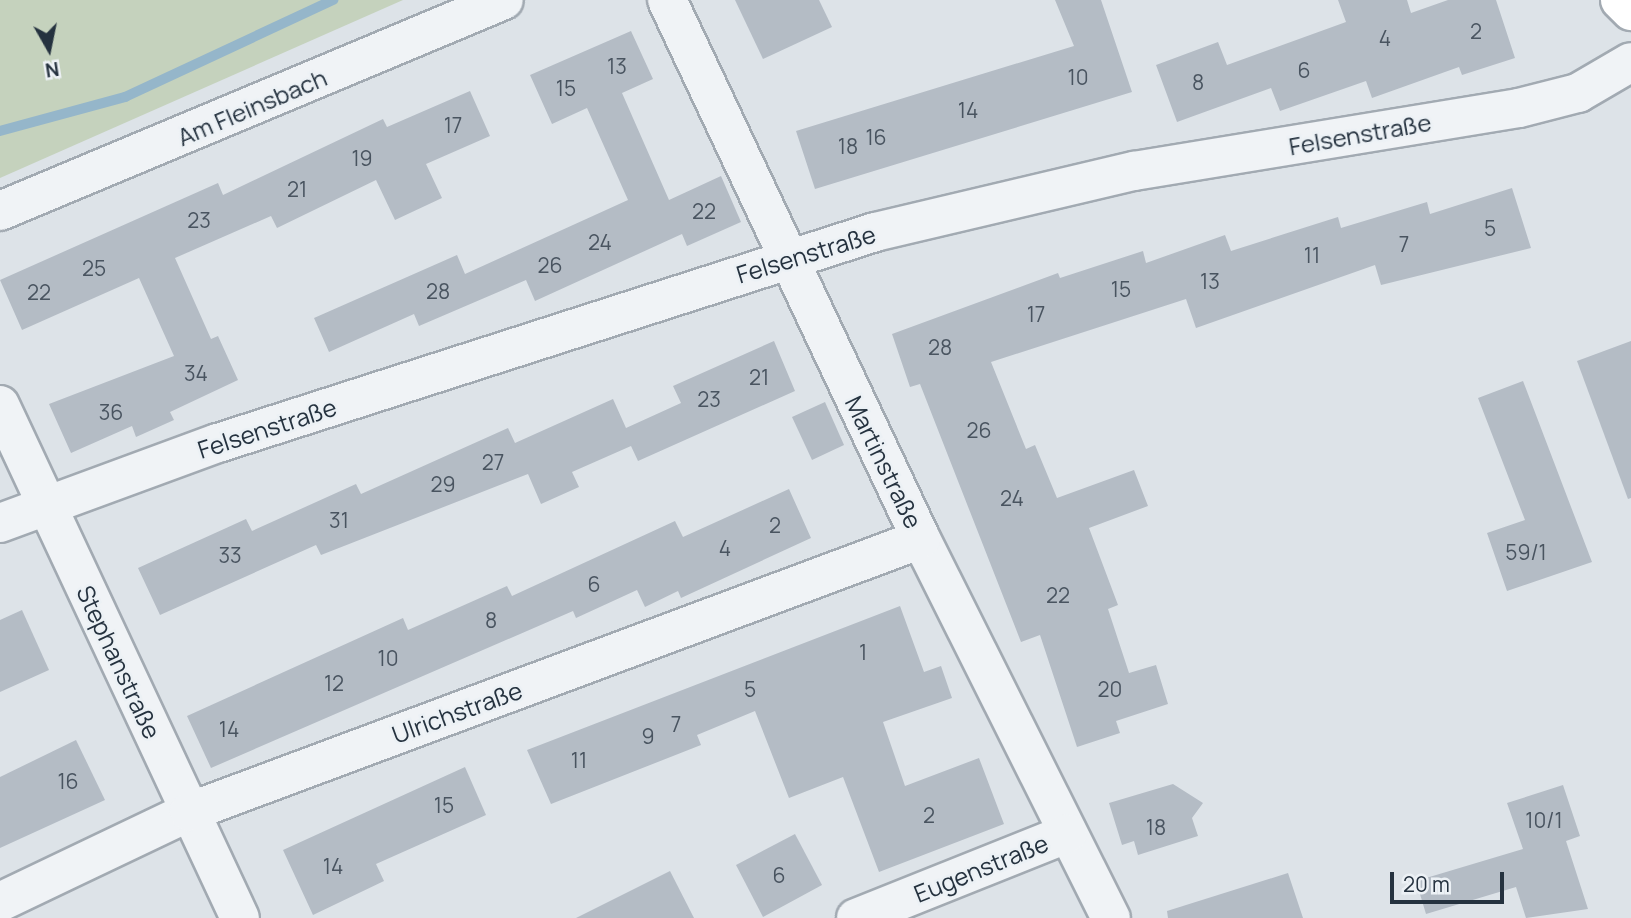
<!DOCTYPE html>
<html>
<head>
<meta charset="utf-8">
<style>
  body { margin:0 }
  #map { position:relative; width:1631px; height:918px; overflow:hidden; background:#dde3e8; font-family:Manrope,sans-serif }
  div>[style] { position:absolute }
  .green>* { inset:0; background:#c5d2bd }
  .stream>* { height:10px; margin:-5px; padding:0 5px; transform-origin:5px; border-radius:5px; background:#95b6ca }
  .building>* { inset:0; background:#b4bcc5 }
  .roads { filter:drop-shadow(2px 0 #a2aab2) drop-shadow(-2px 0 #a2aab2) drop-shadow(0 2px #a2aab2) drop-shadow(0 -2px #a2aab2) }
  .street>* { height:38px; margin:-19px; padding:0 19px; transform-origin:19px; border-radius:19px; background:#f0f3f6 }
  .secondary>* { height:38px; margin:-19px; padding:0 19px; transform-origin:19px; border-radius:19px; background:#fff }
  span { translate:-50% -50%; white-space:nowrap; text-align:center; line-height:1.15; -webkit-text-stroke:5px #ecf1f5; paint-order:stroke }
  .number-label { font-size:21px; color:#495460 }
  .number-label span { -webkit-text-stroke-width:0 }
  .street-label { font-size:24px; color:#25323f }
  .north { position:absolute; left:14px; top:14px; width:70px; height:70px; -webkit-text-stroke:5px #ecf1f5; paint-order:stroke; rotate:171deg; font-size:19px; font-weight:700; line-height:28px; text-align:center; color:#25323f }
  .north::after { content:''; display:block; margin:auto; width:24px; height:32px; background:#25323f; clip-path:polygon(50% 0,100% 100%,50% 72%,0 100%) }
  .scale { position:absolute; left:1390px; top:872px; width:114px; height:32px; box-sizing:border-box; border:4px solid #25323f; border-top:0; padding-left:9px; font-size:21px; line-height:24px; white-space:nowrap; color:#25323f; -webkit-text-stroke:5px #ecf1f5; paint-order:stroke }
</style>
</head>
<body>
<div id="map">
  <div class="green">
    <div style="clip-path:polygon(0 0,403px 0,0 178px)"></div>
  </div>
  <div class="stream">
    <div style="left:0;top:131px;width:130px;rotate:-15.2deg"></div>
    <div style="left:125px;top:97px;width:230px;rotate:-25deg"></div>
  </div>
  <div class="building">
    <div style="clip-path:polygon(735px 0,819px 0,832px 27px,763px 59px)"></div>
    <div style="clip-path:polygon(1055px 0,1101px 0,1132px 92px,815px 189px,796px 131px,1074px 46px)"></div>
    <div style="clip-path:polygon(1338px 0,1407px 0,1411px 13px,1448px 0,1496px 0,1515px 58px,1462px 75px,1459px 67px,1372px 98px,1366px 81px,1280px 111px,1271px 88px,1177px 122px,1156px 65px,1218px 42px,1227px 65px,1346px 22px)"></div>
    <div style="clip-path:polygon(631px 31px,653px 79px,622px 93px,669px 200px,721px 176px,741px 222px,687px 246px,682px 234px,535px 301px,526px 280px,419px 326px,414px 314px,329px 352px,314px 318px,457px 255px,465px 274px,628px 200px,587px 108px,552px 124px,530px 75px)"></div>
    <div style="clip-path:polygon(470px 91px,490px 136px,426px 164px,442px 198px,395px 220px,376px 180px,277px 228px,271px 216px,175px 258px,211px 339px,218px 336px,238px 380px,170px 412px,174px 420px,136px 437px,132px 426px,71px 453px,49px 404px,174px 356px,139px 278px,22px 330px,0 280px,218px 183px,223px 195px,383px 119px,387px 127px)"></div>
    <div style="clip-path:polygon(1512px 188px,1531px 248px,1381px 285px,1375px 265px,1196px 328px,1186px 299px,991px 362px,1026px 449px,1035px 445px,1057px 498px,1134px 470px,1148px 506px,1089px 528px,1118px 605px,1108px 609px,1129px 673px,1156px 665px,1168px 704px,1116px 721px,1120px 733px,1077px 747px,1040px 635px,1021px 642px,920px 384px,910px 387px,892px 334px,1058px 273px,1060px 278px,1143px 251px,1146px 263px,1225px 235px,1231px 251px,1338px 217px,1341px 228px,1427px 202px,1430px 214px)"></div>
    <div style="clip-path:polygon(774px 341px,795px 391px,638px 461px,631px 446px,572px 472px,579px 487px,541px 504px,528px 474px,321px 555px,316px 545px,160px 615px,138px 568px,246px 519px,252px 531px,356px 484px,361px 494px,508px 428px,515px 443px,613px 399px,626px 428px,681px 403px,673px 386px)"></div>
    <div style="clip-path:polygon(1631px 341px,1631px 498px,1628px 499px,1577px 361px)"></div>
    <div style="clip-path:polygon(1523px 381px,1592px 562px,1507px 591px,1487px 533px,1525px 520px,1478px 398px)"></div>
    <div style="clip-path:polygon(825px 402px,844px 445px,812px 460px,792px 417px)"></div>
    <div style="clip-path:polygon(789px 489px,811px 538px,681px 598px,678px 591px,645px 607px,637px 590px,576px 618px,573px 611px,211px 768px,187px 716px,403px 618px,408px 630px,507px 586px,512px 596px,675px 521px,683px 537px)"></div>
    <div style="clip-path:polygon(900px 606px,924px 672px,941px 666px,952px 698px,883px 722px,905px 786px,979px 758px,1004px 824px,879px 872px,843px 777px,789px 798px,755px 711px,697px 735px,701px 745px,551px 804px,527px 750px)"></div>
    <div style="clip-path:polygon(22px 610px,49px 670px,0 692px,0 620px)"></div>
    <div style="clip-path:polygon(76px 740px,105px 800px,0 848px,0 777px)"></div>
    <div style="clip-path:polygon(465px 767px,486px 815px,376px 864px,384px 881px,313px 915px,283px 850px)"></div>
    <div style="clip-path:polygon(1173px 784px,1203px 803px,1192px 818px,1198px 836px,1138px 855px,1134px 841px,1122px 845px,1109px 803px)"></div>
    <div style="clip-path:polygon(1563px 785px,1580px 836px,1566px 841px,1588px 909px,1526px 918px,1516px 887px,1426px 914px,1416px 881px,1523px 849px,1507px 803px)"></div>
    <div style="clip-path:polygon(795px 834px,822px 885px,763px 917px,736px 865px)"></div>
    <div style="clip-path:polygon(670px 871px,694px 918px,576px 918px)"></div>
    <div style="clip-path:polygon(1288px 873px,1303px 918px,1168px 918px,1167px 911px)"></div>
  </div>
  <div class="roads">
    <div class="street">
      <div style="left:667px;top:0;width:596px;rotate:64.77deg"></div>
      <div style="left:921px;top:539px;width:424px;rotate:63.4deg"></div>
      <div style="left:0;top:211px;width:546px;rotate:-22.72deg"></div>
      <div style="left:0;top:405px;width:566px;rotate:64.93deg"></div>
      <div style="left:0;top:523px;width:232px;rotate:-20.2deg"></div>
      <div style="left:218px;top:443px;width:690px;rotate:-17.8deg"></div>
      <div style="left:875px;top:232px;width:266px;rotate:-13.3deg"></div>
      <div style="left:1134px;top:171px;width:390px;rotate:-9.3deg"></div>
      <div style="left:1519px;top:108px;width:61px;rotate:-14.3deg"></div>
      <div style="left:1578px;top:93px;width:61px;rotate:-30.3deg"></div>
      <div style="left:0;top:902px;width:209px;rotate:-25.5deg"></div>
      <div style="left:189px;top:812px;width:781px;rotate:-20.45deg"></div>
      <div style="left:856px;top:918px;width:228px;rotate:-21.8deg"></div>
    </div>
    <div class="secondary">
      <div style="left:1620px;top:0;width:16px;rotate:45deg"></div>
    </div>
  </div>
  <div class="number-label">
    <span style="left:1476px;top:31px">2</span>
    <span style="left:1385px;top:38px">4</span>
    <span style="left:617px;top:66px">13</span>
    <span style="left:1304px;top:70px">6</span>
    <span style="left:1078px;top:77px">10</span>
    <span style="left:1198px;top:82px">8</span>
    <span style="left:566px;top:88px">15</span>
    <span style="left:968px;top:110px">14</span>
    <span style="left:453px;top:125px">17</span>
    <span style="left:876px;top:137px">16</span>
    <span style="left:848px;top:146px">18</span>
    <span style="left:362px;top:158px">19</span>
    <span style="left:297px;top:189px">21</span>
    <span style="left:704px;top:211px">22</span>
    <span style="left:199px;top:220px">23</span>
    <span style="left:1490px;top:228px">5</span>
    <span style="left:600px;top:242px">24</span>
    <span style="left:1404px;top:244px">7</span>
    <span style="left:1312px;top:255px">11</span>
    <span style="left:550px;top:265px">26</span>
    <span style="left:94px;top:268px">25</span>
    <span style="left:1210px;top:281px">13</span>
    <span style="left:1121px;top:289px">15</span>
    <span style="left:438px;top:291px">28</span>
    <span style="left:39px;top:292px">22</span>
    <span style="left:1036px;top:314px">17</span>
    <span style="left:940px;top:347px">28</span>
    <span style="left:196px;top:373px">34</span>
    <span style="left:759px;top:377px">21</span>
    <span style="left:709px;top:399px">23</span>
    <span style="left:111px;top:412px">36</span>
    <span style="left:979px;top:430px">26</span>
    <span style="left:493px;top:462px">27</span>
    <span style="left:443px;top:484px">29</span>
    <span style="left:1012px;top:498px">24</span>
    <span style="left:339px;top:520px">31</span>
    <span style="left:775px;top:525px">2</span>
    <span style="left:725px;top:548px">4</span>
    <span style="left:1526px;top:552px">59/1</span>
    <span style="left:230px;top:555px">33</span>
    <span style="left:594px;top:584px">6</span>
    <span style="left:1058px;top:595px">22</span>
    <span style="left:491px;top:620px">8</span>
    <span style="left:863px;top:652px">1</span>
    <span style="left:388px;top:658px">10</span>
    <span style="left:334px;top:683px">12</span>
    <span style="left:750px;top:689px">5</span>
    <span style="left:1110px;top:689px">20</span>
    <span style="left:676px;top:724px">7</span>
    <span style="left:229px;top:729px">14</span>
    <span style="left:648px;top:736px">9</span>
    <span style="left:579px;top:760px">11</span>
    <span style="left:68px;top:781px">16</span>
    <span style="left:444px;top:805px">15</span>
    <span style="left:929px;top:815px">2</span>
    <span style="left:1544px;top:820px">10/1</span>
    <span style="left:1156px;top:827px">18</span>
    <span style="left:333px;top:866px">14</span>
    <span style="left:779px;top:875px">6</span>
  </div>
  <div class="street-label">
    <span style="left:252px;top:107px;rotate:-23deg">Am Fleinsbach</span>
    <span style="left:1360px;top:134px;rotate:-10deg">Felsenstraße</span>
    <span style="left:806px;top:254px;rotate:-17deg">Felsenstraße</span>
    <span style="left:267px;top:428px;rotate:-18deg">Felsenstraße</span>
    <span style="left:884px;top:462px;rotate:64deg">Martinstraße</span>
    <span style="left:119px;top:662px;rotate:65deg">Stephanstraße</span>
    <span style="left:457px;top:712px;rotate:-20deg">Ulrichstraße</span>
    <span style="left:981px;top:868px;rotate:-22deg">Eugenstraße</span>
  </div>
  <div class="north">N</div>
  <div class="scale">20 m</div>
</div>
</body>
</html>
